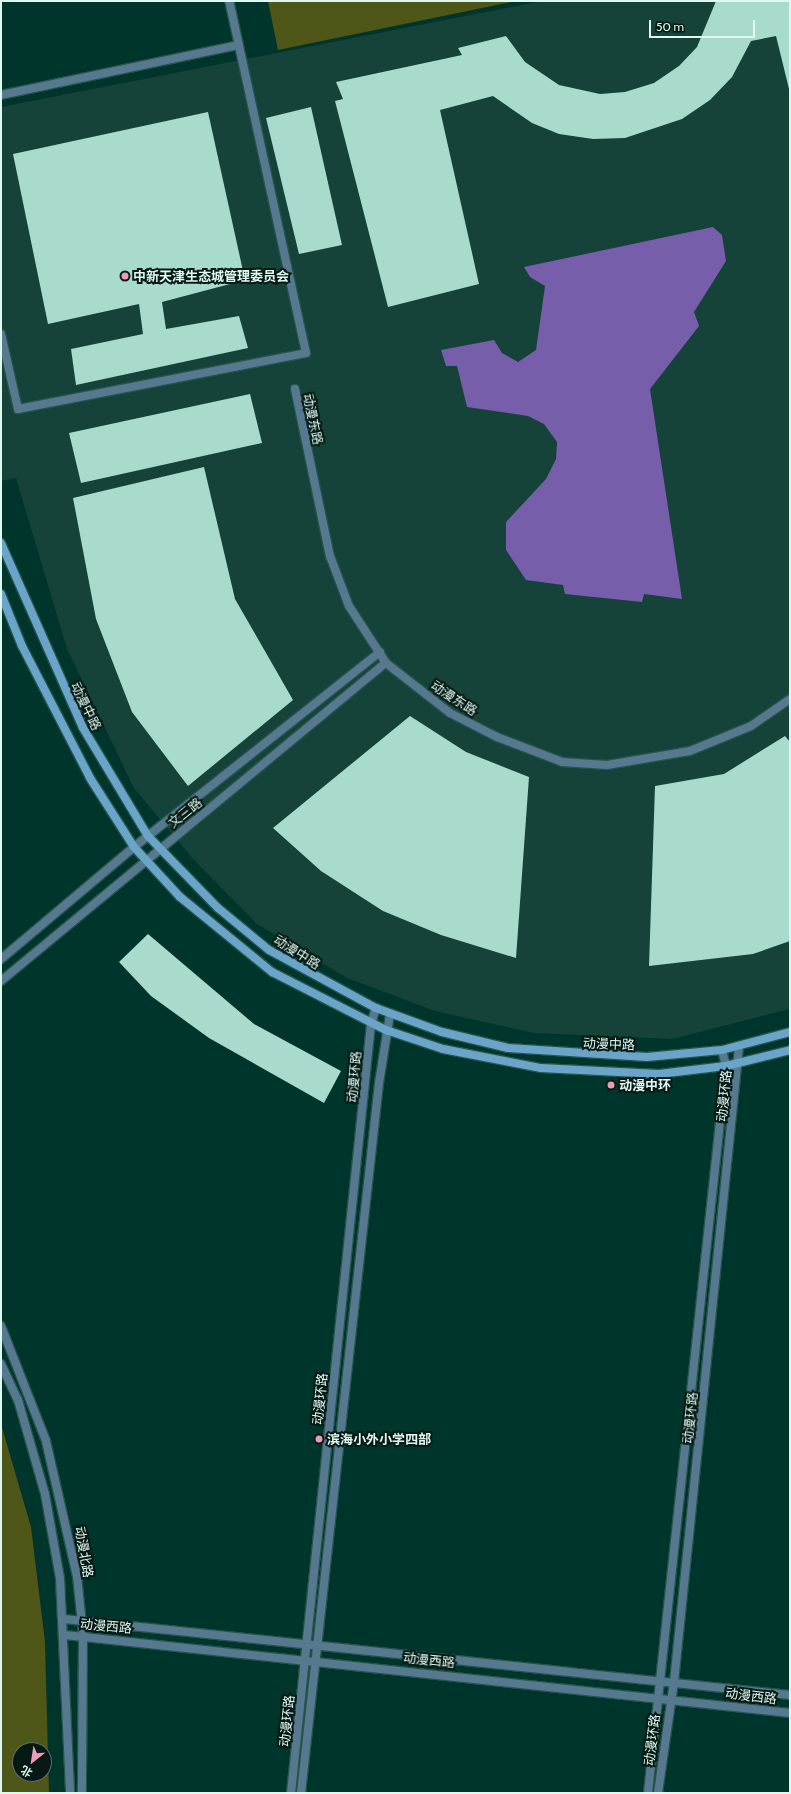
<!DOCTYPE html>
<html>
<head>
<meta charset="utf-8">
<style>
  body { margin:0 }
  #map { position:relative; width:791px; height:1794px; overflow:hidden; background:#00352c; font-family:Cabin,"Noto Sans SC",sans-serif }
  div>[style] { position:absolute }
  .built>* { inset:0; background:#154239 }
  .green>* { inset:0; background:#4e5618 }
  .water>* { inset:0; background:#765eab }
  .building>* { inset:0; background:#a8dacd }
  .roads { filter:drop-shadow(1px 0 #24544c) drop-shadow(-1px 0 #24544c) drop-shadow(0 1px #24544c) drop-shadow(0 -1px #24544c) }
  .street>* { height:8px; margin:-4px; padding:0 4px; transform-origin:4px; border-radius:4px; background:#567990 }
  .secondary>* { height:8px; margin:-4px; padding:0 4px; transform-origin:4px; border-radius:4px; background:#6aa5c9 }
  .dots>* { width:11px; height:11px; translate:-50% -50%; box-sizing:border-box; border:2px solid #061915; border-radius:50% }
  span { translate:-50% -50%; white-space:nowrap; text-align:center; line-height:1.15; -webkit-text-stroke:4px #061915; paint-order:stroke }
  .poi-label { font-size:13px; color:#dff8f1; font-weight:700 }
  .left { translate:0 -50%; text-align:left }
  .street-label { font-size:13px; color:#dff8f1 }
  .frame { position:absolute; inset:0; border:2px solid #dff8f1; pointer-events:none }
  .north { position:absolute; left:12px; top:1742px; width:40px; height:40px; box-sizing:border-box; background:#061915; border:1px solid #5d726d; border-radius:50%; rotate:210deg; font-size:11px; font-weight:700; line-height:16px; text-align:center; color:#dff8f1 }
  .north::after { content:''; display:block; margin:auto; width:14px; height:18px; background:#ef9ab8; clip-path:polygon(50% 0,100% 100%,50% 72%,0 100%) }
  .scale { position:absolute; left:649px; top:20px; width:106px; height:18px; box-sizing:border-box; border:2px solid #dff8f1; border-top:0; padding-left:5px; font-size:12px; line-height:14px; white-space:nowrap; color:#dff8f1; -webkit-text-stroke:3px #061915; paint-order:stroke }
</style>
</head>
<body>
<div id="map">
  <div class="built">
    <div style="clip-path:polygon(542px 1px,790px 1px,790px 1009px,672px 1039px,534px 1033px,435px 1011px,347px 978px,257px 924px,194px 860px,134px 788px,67px 649px,16px 478px,1px 481px,1px 107px)"></div>
  </div>
  <div class="green">
    <div style="clip-path:polygon(268px 1px,516px 1px,278px 50px)"></div>
    <div style="clip-path:polygon(evenodd,1px 1424px,31px 1527px,45px 1642px,49px 1793px,1px 1793px,1px 1424px,20px 1750px,44px 1750px,44px 1774px,20px 1774px,20px 1750px)"></div>
  </div>
  <div class="water">
    <div style="clip-path:polygon(713px 227px,722px 235px,726px 261px,694px 312px,699px 326px,650px 389px,682px 599px,644px 594px,642px 602px,565px 594px,563px 585px,526px 580px,506px 550px,506px 522px,546px 479px,556px 459px,557px 442px,544px 424px,528px 416px,467px 407px,457px 366px,446px 366px,441px 350px,494px 340px,502px 353px,518px 362px,536px 350px,545px 286px,530px 277px,524px 267px)"></div>
  </div>
  <div class="building">
    <div style="clip-path:polygon(716px 1px,790px 1px,790px 93px,776px 36px,751px 41px,732px 77px,710px 100px,682px 119px,625px 138px,593px 139px,559px 134px,532px 123px,493px 96px,440px 110px,479px 284px,388px 307px,335px 101px,343px 99px,336px 82px,462px 55px,458px 48px,506px 36px,525px 62px,559px 85px,600px 94px,625px 92px,654px 83px,679px 66px,697px 47px)"></div>
    <div style="clip-path:polygon(311px 107px,342px 245px,299px 254px,266px 118px)"></div>
    <div style="clip-path:polygon(208px 112px,245px 280px,162px 302px,166px 329px,239px 316px,248px 348px,76px 385px,71px 349px,143px 334px,139px 304px,48px 324px,13px 154px)"></div>
    <div style="clip-path:polygon(250px 394px,262px 443px,81px 483px,69px 433px)"></div>
    <div style="clip-path:polygon(204px 467px,235px 599px,293px 700px,188px 786px,132px 712px,96px 619px,73px 498px)"></div>
    <div style="clip-path:polygon(410px 716px,466px 752px,529px 777px,516px 958px,441px 935px,383px 911px,321px 871px,273px 828px)"></div>
    <div style="clip-path:polygon(785px 736px,790px 742px,790px 941px,753px 954px,649px 966px,655px 786px,724px 774px)"></div>
    <div style="clip-path:polygon(148px 934px,254px 1024px,341px 1071px,324px 1103px,209px 1038px,151px 996px,119px 962px)"></div>
  </div>
  <div class="roads">
    <div class="street">
      <div style="left:1px;top:95px;width:243px;rotate:-11.9deg"></div>
      <div style="left:1px;top:334px;width:77px;rotate:77.2deg"></div>
      <div style="left:18px;top:409px;width:293px;rotate:-11deg"></div>
      <div style="left:306px;top:353px;width:360px;rotate:-102.3deg"></div>
      <div style="left:295px;top:389px;width:171px;rotate:78.2deg"></div>
      <div style="left:330px;top:556px;width:53px;rotate:69.2deg"></div>
      <div style="left:349px;top:606px;width:68px;rotate:57deg"></div>
      <div style="left:386px;top:663px;width:81px;rotate:38deg"></div>
      <div style="left:450px;top:713px;width:53px;rotate:27.1deg"></div>
      <div style="left:497px;top:737px;width:70px;rotate:21deg"></div>
      <div style="left:562px;top:762px;width:45px;rotate:3.8deg"></div>
      <div style="left:607px;top:765px;width:84px;rotate:-9.6deg"></div>
      <div style="left:690px;top:751px;width:66px;rotate:-22.3deg"></div>
      <div style="left:751px;top:726px;width:47px;rotate:-34.7deg"></div>
      <div style="left:1px;top:959px;width:174px;rotate:-40.1deg"></div>
      <div style="left:134px;top:847px;width:314px;rotate:-38.4deg"></div>
      <div style="left:1px;top:981px;width:499px;rotate:-39.6deg"></div>
      <div style="left:1px;top:1326px;width:123px;rotate:68.6deg"></div>
      <div style="left:46px;top:1441px;width:139px;rotate:77.1deg"></div>
      <div style="left:77px;top:1576px;width:58px;rotate:84.1deg"></div>
      <div style="left:83px;top:1634px;width:159px;rotate:90.4deg"></div>
      <div style="left:1px;top:1364px;width:40px;rotate:65deg"></div>
      <div style="left:18px;top:1400px;width:98px;rotate:74deg"></div>
      <div style="left:45px;top:1494px;width:85px;rotate:79.9deg"></div>
      <div style="left:60px;top:1578px;width:215px;rotate:87.3deg"></div>
      <div style="left:64px;top:1619px;width:730px;rotate:5.98deg"></div>
      <div style="left:65px;top:1635px;width:729px;rotate:6.14deg"></div>
      <div style="left:291px;top:1793px;width:773px;rotate:-84.06deg"></div>
      <div style="left:371px;top:1024px;width:17px;rotate:-73deg"></div>
      <div style="left:301px;top:1793px;width:714px;rotate:-83.73deg"></div>
      <div style="left:379px;top:1083px;width:70px;rotate:-80.9deg"></div>
      <div style="left:648px;top:1793px;width:731px;rotate:-83.88deg"></div>
      <div style="left:726px;top:1066px;width:16px;rotate:-104deg"></div>
      <div style="left:658px;top:1793px;width:112px;rotate:-81.8deg"></div>
      <div style="left:674px;top:1682px;width:639px;rotate:-84.16deg"></div>
    </div>
    <div class="secondary">
      <div style="left:1px;top:543px;width:202px;rotate:66.1deg"></div>
      <div style="left:83px;top:728px;width:126px;rotate:59deg"></div>
      <div style="left:148px;top:836px;width:100px;rotate:45.8deg"></div>
      <div style="left:218px;top:908px;width:66px;rotate:39.5deg"></div>
      <div style="left:269px;top:950px;width:122px;rotate:28.5deg"></div>
      <div style="left:376px;top:1008px;width:70px;rotate:20deg"></div>
      <div style="left:442px;top:1032px;width:68px;rotate:13.6deg"></div>
      <div style="left:508px;top:1048px;width:139px;rotate:3.7deg"></div>
      <div style="left:647px;top:1057px;width:75px;rotate:-5.3deg"></div>
      <div style="left:722px;top:1050px;width:70px;rotate:-14.8deg"></div>
      <div style="left:1px;top:594px;width:56px;rotate:68deg"></div>
      <div style="left:22px;top:646px;width:148px;rotate:62.7deg"></div>
      <div style="left:90px;top:778px;width:82px;rotate:57.5deg"></div>
      <div style="left:134px;top:847px;width:68px;rotate:47.4deg"></div>
      <div style="left:180px;top:897px;width:119px;rotate:39.2deg"></div>
      <div style="left:272px;top:972px;width:128px;rotate:27deg"></div>
      <div style="left:386px;top:1030px;width:60px;rotate:18.4deg"></div>
      <div style="left:443px;top:1049px;width:100px;rotate:11deg"></div>
      <div style="left:541px;top:1068px;width:118px;rotate:2.9deg"></div>
      <div style="left:659px;top:1074px;width:67px;rotate:-6.8deg"></div>
      <div style="left:726px;top:1066px;width:66px;rotate:-14deg"></div>
    </div>
  </div>
  <div class="dots">
    <div style="left:125px;top:276px;background:#ef9ab8"></div>
    <div style="left:611px;top:1085px;background:#ef9ab8"></div>
    <div style="left:319px;top:1439px;background:#ef9ab8"></div>
  </div>
  <div class="poi-label">
    <span class="left" style="left:133px;top:276px">中新天津生态城管理委员会</span>
    <span class="left" style="left:619px;top:1085px">动漫中环</span>
    <span class="left" style="left:327px;top:1439px">滨海小外小学四部</span>
  </div>
  <div class="street-label">
    <span style="left:313px;top:419px;rotate:78deg">动漫东路</span>
    <span style="left:454px;top:698px;rotate:33deg">动漫东路</span>
    <span style="left:86px;top:706px;rotate:64deg">动漫中路</span>
    <span style="left:185px;top:813px;rotate:-39deg">文三路</span>
    <span style="left:297px;top:952px;rotate:32deg">动漫中路</span>
    <span style="left:609px;top:1044px;rotate:2deg">动漫中路</span>
    <span style="left:354px;top:1077px;rotate:-85deg">动漫环路</span>
    <span style="left:724px;top:1096px;rotate:-84deg">动漫环路</span>
    <span style="left:320px;top:1399px;rotate:-84deg">动漫环路</span>
    <span style="left:690px;top:1418px;rotate:-84deg">动漫环路</span>
    <span style="left:84px;top:1552px;rotate:80deg">动漫北路</span>
    <span style="left:106px;top:1626px;rotate:5deg">动漫西路</span>
    <span style="left:429px;top:1660px;rotate:6deg">动漫西路</span>
    <span style="left:751px;top:1696px;rotate:7deg">动漫西路</span>
    <span style="left:287px;top:1721px;rotate:-84deg">动漫环路</span>
    <span style="left:652px;top:1740px;rotate:-83deg">动漫环路</span>
  </div>
  <div class="frame"></div>
  <div class="north">北</div>
  <div class="scale">50 m</div>
</div>
</body>
</html>
